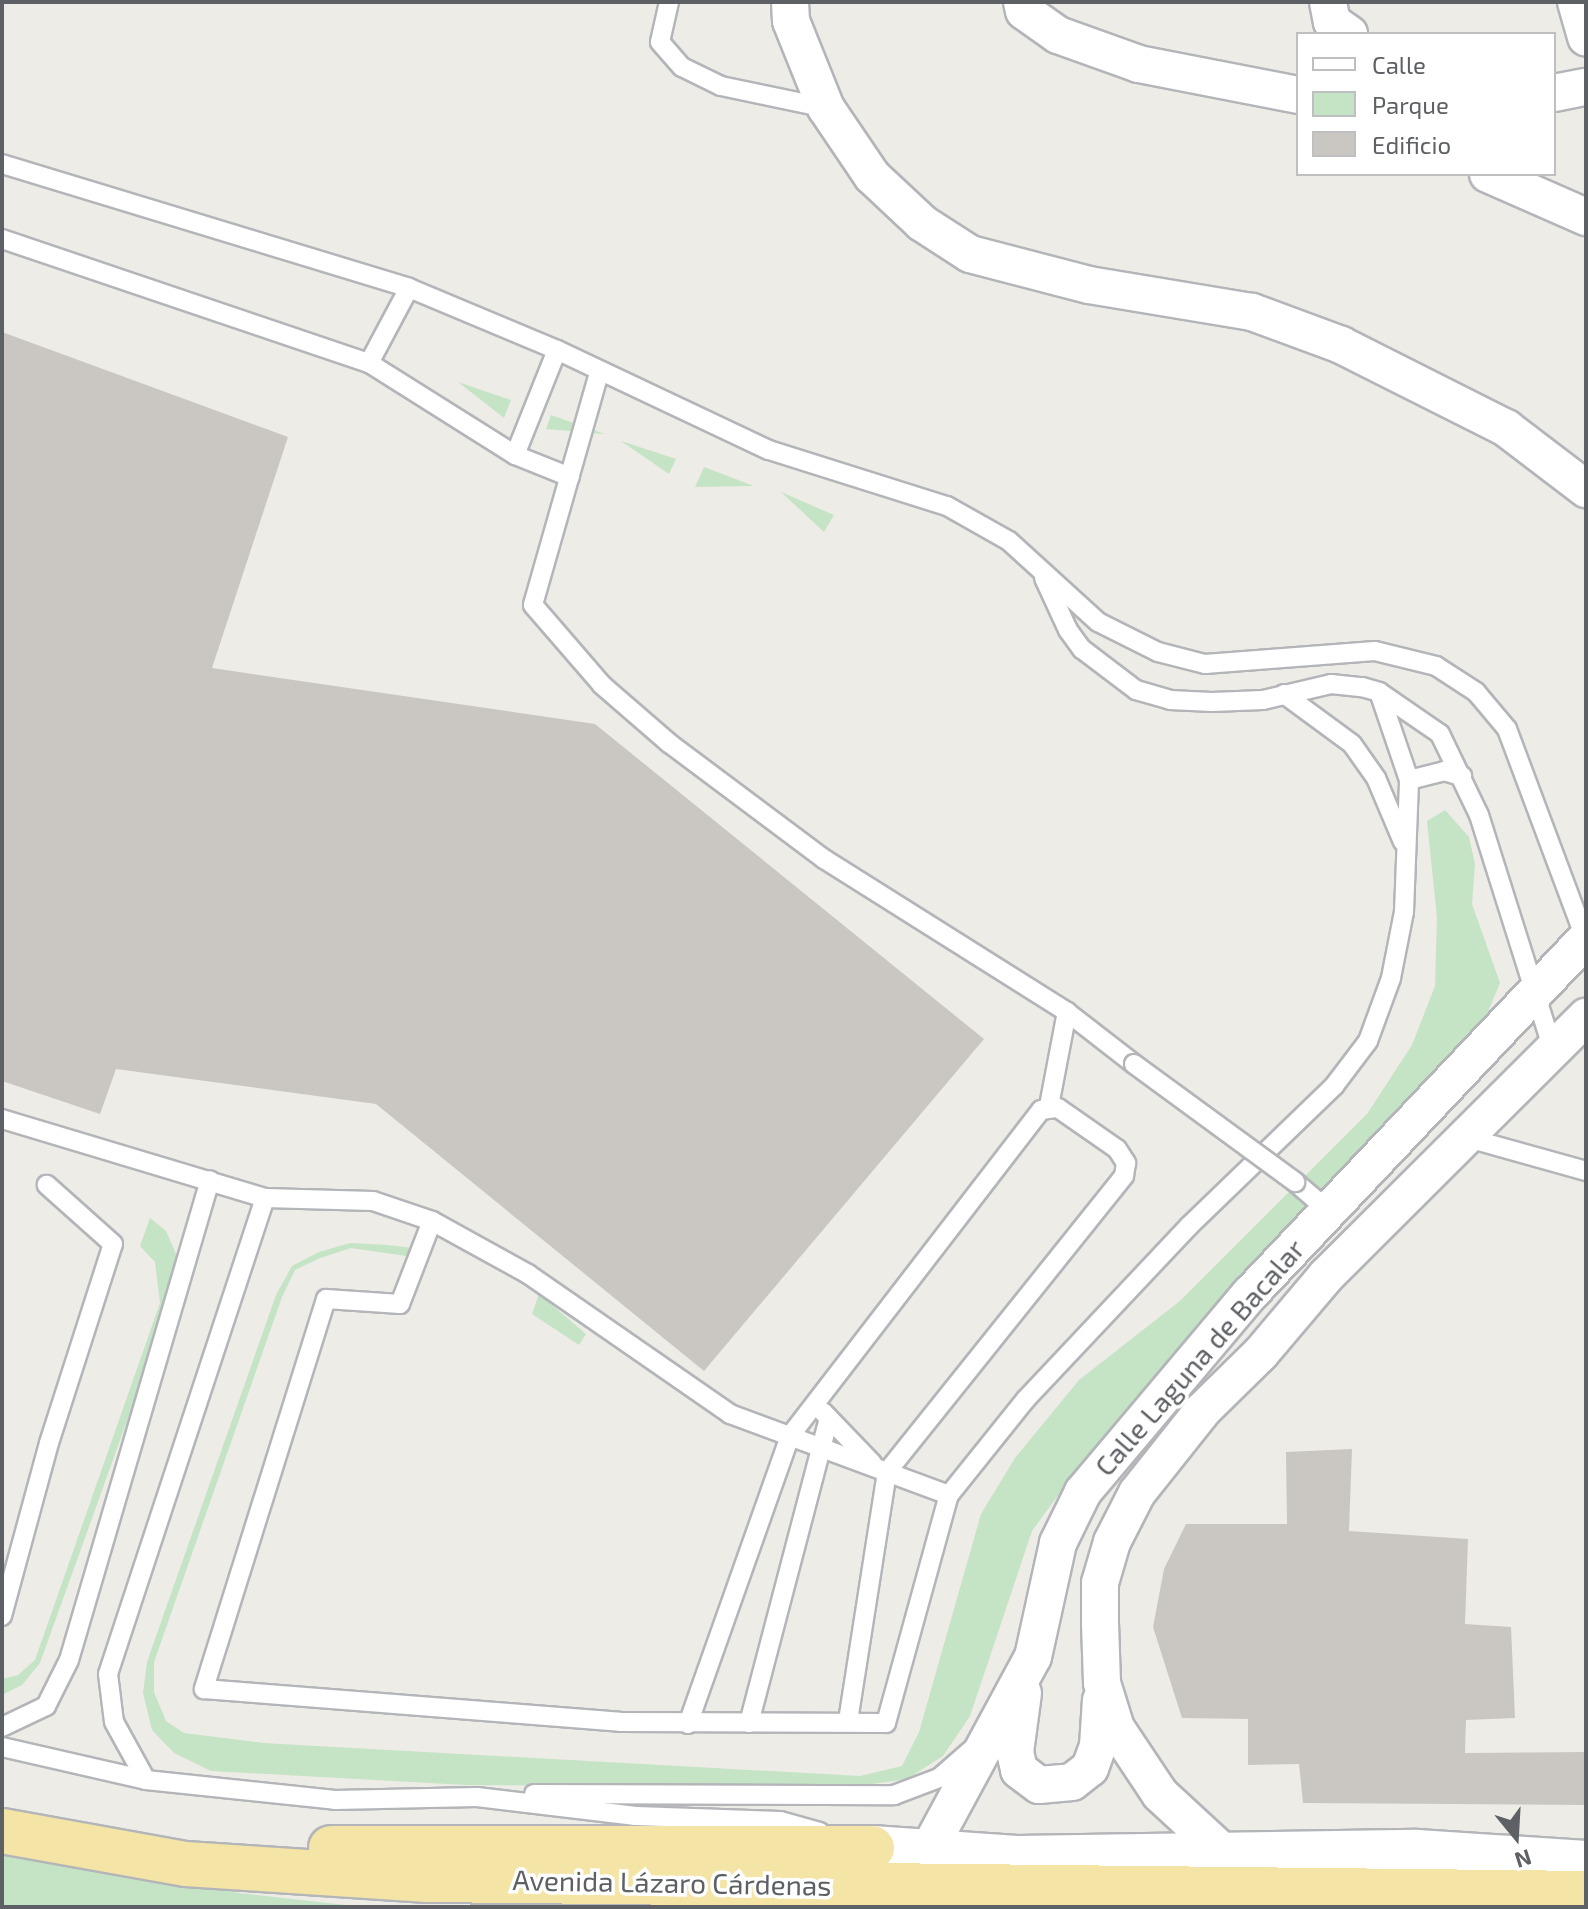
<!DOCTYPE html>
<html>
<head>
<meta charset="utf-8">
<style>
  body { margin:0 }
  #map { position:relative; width:1588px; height:1909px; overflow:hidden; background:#eeece6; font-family:"Exo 2",sans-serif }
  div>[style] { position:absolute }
  .green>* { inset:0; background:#c5e3c5 }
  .building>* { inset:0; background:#cac7c2 }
  .roads { filter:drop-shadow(2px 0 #b3b5b9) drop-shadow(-2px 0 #b3b5b9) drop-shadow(0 2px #b3b5b9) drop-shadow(0 -2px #b3b5b9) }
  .service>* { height:18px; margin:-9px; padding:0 9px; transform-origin:9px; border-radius:9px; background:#fff }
  .minor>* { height:36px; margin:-18px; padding:0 18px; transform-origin:18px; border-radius:18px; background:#fff }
  .tertiary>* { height:44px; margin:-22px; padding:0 22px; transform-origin:22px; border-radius:22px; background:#fff }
  .trunk>* { height:44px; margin:-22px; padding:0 22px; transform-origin:22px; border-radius:22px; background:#f4e4a6 }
  .bridges { filter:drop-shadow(2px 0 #b3b5b9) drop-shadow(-2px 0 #b3b5b9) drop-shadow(0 2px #b3b5b9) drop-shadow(0 -2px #b3b5b9) }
  .service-bridge>* { height:18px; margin:-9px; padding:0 9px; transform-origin:9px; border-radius:9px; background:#fff }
  span { translate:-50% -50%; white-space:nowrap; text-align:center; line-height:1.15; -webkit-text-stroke:7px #fff; paint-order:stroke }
  .street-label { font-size:28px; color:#5d6064 }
  .frame { position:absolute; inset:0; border:4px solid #5d6064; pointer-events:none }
  .legend { position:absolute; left:1296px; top:32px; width:260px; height:144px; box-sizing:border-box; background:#fff; border:2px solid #bebfc1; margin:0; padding:10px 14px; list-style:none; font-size:24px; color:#5d6064 }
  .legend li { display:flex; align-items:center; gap:16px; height:40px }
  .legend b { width:40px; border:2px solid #bebfc1 }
  .north { position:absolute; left:1476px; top:1797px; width:80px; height:80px; -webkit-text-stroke:6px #fff; paint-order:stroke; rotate:162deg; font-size:22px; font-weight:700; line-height:32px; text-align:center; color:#5d6064 }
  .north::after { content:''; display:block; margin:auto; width:28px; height:36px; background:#5d6064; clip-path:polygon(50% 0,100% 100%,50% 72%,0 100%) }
</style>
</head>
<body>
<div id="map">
  <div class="green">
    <div style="clip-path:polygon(458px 382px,511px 400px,504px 418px)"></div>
    <div style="clip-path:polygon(551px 415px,605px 434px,546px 429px)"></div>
    <div style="clip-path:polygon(621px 441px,676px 459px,669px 474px)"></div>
    <div style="clip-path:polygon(704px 467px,754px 486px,695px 487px)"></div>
    <div style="clip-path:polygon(781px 492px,834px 515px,824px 532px)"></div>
    <div style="clip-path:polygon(1445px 810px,1469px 837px,1475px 864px,1472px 904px,1500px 983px,1487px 1014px,1205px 1323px,1059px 1494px,1032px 1531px,970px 1716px,943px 1756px,907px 1779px,851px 1787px,466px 1785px,211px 1771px,174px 1753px,152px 1730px,143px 1693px,147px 1662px,276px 1295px,292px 1266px,319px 1252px,350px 1243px,387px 1245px,414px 1248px,413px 1257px,351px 1248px,320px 1258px,295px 1270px,282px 1297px,154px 1662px,154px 1692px,166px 1721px,184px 1733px,263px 1743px,860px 1776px,902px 1766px,919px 1732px,981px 1514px,1015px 1458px,1079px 1380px,1180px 1301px,1367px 1114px,1412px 1045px,1435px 986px,1437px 918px,1427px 821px)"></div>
    <div style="clip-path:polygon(150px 1218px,166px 1231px,177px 1256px,169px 1304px,40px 1663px,22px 1685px,2px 1695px,2px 1679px,18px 1675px,35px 1660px,160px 1303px,155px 1262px,140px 1246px)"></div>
    <div style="clip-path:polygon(539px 1294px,586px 1334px,579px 1345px,532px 1314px)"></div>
    <div style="clip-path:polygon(2px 1837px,238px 1893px,364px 1907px,2px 1907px)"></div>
  </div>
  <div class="building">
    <div style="clip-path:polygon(2px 332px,288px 437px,212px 668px,595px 724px,984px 1039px,704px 1371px,376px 1104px,116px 1069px,100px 1114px,2px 1081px)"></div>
    <div style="clip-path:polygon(1352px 1449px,1349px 1531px,1468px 1539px,1465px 1624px,1511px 1627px,1515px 1718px,1466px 1720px,1465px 1753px,1586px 1752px,1586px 1805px,1303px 1803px,1299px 1764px,1248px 1765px,1248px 1719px,1182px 1718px,1153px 1627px,1164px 1569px,1186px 1524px,1287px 1524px,1286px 1452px)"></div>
  </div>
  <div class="roads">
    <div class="service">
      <div style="left:669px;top:2px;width:41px;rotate:102.7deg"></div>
      <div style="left:660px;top:42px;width:33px;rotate:49deg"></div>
      <div style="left:682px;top:67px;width:43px;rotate:26deg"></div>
      <div style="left:721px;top:86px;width:107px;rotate:11.8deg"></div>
      <div style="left:2px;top:164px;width:425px;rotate:16.9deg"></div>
      <div style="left:409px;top:288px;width:160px;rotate:22.7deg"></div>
      <div style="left:557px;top:350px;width:234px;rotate:25.3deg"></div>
      <div style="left:769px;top:450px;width:187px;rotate:17.5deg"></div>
      <div style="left:947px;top:506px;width:71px;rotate:29.4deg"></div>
      <div style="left:1009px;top:541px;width:120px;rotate:42.3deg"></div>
      <div style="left:1098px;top:622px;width:67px;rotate:26.6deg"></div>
      <div style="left:1158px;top:652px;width:49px;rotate:14.3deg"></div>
      <div style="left:1205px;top:664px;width:170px;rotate:-4.4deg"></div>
      <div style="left:1375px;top:651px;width:63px;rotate:13.8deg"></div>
      <div style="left:1436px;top:666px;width:48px;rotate:33deg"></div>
      <div style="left:1476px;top:692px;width:48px;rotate:50deg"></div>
      <div style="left:1507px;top:729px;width:225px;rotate:69.5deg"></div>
      <div style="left:2px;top:239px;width:387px;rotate:18.7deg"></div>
      <div style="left:369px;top:363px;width:173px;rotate:32.2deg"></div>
      <div style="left:515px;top:455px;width:59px;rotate:21.8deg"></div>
      <div style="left:369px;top:363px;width:85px;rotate:-61.9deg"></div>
      <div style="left:599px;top:373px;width:241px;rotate:105.9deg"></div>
      <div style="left:533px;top:605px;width:106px;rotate:49.2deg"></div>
      <div style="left:602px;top:685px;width:89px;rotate:40.9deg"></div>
      <div style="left:669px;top:743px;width:194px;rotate:36.8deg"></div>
      <div style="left:824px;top:859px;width:287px;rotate:32.2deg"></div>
      <div style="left:1067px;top:1012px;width:85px;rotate:37.8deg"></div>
      <div style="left:515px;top:455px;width:113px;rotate:-68.2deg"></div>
      <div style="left:1044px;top:578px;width:57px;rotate:65.2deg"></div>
      <div style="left:1068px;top:630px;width:24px;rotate:54deg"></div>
      <div style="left:1082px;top:649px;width:68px;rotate:37.2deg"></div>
      <div style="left:1136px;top:690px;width:35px;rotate:16deg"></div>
      <div style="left:1170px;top:700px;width:42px;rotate:2.7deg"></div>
      <div style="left:1212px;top:702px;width:51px;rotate:-2.2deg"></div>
      <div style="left:1263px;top:700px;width:70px;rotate:-13.2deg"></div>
      <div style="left:1331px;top:684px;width:31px;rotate:6deg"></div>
      <div style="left:1362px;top:687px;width:18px;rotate:16deg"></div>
      <div style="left:1379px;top:692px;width:74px;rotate:34.5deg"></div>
      <div style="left:1440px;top:734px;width:90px;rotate:64.3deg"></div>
      <div style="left:1479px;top:815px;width:250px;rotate:72.5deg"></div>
      <div style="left:1284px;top:694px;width:84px;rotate:36.3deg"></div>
      <div style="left:1352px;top:744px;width:42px;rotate:54.8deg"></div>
      <div style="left:1376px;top:778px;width:69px;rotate:67.1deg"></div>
      <div style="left:1409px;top:780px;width:36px;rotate:-14deg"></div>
      <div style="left:1444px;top:771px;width:19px;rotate:16deg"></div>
      <div style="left:1049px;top:1106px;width:96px;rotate:-79.2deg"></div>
      <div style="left:2px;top:1119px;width:275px;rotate:16.7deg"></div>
      <div style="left:265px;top:1198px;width:108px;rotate:1.6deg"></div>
      <div style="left:373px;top:1201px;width:62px;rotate:18.7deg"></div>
      <div style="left:432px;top:1221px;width:110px;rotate:28.9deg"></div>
      <div style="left:528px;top:1274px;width:246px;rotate:34.7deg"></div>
      <div style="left:730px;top:1414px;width:233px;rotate:20.3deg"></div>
      <div style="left:1468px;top:1138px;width:123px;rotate:15.6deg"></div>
      <div style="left:1295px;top:1182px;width:45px;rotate:40.5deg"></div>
      <div style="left:432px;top:1221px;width:89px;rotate:111.1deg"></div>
      <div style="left:400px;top:1304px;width:74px;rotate:-176.1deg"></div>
      <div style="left:326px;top:1299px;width:409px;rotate:107.4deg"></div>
      <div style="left:204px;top:1689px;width:417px;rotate:4.5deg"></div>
      <div style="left:620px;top:1722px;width:266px;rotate:0.2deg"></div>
      <div style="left:886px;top:1723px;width:237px;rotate:-74.6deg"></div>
      <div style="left:949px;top:1495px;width:123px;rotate:-51.3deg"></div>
      <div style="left:1026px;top:1399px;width:238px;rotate:-46.7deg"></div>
      <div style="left:1189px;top:1226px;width:202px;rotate:-44deg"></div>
      <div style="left:1334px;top:1086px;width:56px;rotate:-52.9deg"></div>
      <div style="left:1368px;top:1041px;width:67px;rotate:-69.9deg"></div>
      <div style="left:1391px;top:978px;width:67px;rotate:-78.9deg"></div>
      <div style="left:1404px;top:912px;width:132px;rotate:-87.8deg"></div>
      <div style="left:1409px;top:780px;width:93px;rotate:-108.8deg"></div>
      <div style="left:823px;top:1412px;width:71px;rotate:46.1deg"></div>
      <div style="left:2px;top:1616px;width:179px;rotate:-74.8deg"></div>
      <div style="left:49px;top:1443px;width:209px;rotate:-72.2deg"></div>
      <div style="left:113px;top:1244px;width:89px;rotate:-138.2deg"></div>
      <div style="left:749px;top:1723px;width:315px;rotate:-75.3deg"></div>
      <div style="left:688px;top:1724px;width:306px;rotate:-70.5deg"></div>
      <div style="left:790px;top:1436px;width:411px;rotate:-52.4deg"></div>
      <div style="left:1041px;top:1110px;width:17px;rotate:-7deg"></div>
      <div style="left:1058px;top:1108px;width:72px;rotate:34.8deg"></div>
      <div style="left:1117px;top:1149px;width:17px;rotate:57deg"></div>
      <div style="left:1126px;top:1163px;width:13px;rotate:99deg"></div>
      <div style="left:1124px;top:1176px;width:379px;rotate:128.7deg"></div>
      <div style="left:887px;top:1472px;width:252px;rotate:98.9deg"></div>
      <div style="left:2px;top:1727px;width:49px;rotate:-25.5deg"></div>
      <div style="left:46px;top:1706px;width:51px;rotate:-63.4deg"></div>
      <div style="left:69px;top:1660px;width:500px;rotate:-73.63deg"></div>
      <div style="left:2px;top:1747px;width:148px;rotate:12.9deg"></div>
      <div style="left:146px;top:1780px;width:190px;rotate:6deg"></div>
      <div style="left:335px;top:1800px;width:142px;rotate:-1.2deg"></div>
      <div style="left:477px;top:1797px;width:160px;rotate:6.8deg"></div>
      <div style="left:636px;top:1816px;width:144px;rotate:2deg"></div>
      <div style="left:780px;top:1821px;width:41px;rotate:15.4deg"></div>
      <div style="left:146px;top:1780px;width:66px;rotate:-118.9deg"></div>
      <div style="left:114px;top:1722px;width:48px;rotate:-97.1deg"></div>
      <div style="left:108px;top:1674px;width:501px;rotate:-71.75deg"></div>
      <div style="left:534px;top:1794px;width:360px;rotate:0.2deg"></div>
      <div style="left:894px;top:1795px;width:48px;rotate:-20.7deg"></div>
      <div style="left:939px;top:1778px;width:43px;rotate:-41.2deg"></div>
    </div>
    <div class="minor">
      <div style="left:790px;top:2px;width:19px;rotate:87deg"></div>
      <div style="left:791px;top:21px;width:94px;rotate:68.1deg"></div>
      <div style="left:826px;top:108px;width:82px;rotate:55.9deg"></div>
      <div style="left:872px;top:176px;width:69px;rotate:43.2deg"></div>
      <div style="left:922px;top:223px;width:57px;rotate:32.9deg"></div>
      <div style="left:970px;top:254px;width:123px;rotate:14.6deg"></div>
      <div style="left:1089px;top:285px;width:165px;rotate:9.4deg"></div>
      <div style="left:1252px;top:312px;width:95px;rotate:20.3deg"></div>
      <div style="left:1341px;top:345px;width:185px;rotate:26.7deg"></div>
      <div style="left:1506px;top:428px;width:101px;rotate:37.3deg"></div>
      <div style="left:1022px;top:2px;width:9px;rotate:77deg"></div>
      <div style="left:1024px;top:11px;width:42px;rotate:35.2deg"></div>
      <div style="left:1058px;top:35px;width:86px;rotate:19.7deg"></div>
      <div style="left:1139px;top:64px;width:162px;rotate:11deg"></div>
      <div style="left:1328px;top:2px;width:20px;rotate:79deg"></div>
      <div style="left:1332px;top:22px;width:21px;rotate:35deg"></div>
      <div style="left:1576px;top:2px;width:37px;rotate:74deg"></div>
      <div style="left:1554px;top:93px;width:33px;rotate:-11deg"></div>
      <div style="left:1488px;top:174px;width:107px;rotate:23.7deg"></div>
      <div style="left:1023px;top:1693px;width:60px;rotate:97.7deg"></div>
      <div style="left:1015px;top:1752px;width:18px;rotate:77deg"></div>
      <div style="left:1019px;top:1770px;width:25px;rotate:37deg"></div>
      <div style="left:1039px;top:1785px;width:33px;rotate:-5deg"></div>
      <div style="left:1072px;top:1782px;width:23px;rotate:-38deg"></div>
      <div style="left:1090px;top:1768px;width:23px;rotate:-70deg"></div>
      <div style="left:1098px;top:1746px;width:46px;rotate:-86.3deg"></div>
      <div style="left:929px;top:1849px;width:218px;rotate:-61.6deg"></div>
      <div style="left:1033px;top:1657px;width:117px;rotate:-77.6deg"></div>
      <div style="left:1058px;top:1543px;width:57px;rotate:-63.9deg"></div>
      <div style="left:1083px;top:1492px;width:259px;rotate:-49.9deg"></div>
      <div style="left:1250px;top:1294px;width:489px;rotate:-46.6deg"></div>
      <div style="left:1226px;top:1855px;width:90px;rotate:-137.3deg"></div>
      <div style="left:1160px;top:1794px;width:79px;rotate:-123.7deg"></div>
      <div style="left:1116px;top:1728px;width:47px;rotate:-107.3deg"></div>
      <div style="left:1102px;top:1683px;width:59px;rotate:-91.9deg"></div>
      <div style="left:1100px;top:1624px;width:41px;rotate:-90deg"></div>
      <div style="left:1100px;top:1583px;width:43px;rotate:-73.7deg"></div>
      <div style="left:1112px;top:1542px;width:55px;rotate:-63deg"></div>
      <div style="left:1137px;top:1493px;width:106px;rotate:-51.5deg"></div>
      <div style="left:1203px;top:1410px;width:81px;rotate:-44.5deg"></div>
      <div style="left:1261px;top:1353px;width:102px;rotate:-49.8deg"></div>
      <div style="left:1327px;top:1275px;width:366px;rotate:-44.9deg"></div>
    </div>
    <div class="tertiary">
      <div style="left:872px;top:1848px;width:145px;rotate:3.9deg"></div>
      <div style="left:1017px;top:1858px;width:400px;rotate:-0.9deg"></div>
      <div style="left:1417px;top:1852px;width:169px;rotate:3.7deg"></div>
    </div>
    <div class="trunk">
      <div style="left:2px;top:1831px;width:187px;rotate:10.2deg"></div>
      <div style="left:186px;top:1864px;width:242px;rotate:3.8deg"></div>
      <div style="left:427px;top:1880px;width:1159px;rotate:0.64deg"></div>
      <div style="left:331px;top:1848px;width:541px"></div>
    </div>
  </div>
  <div class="bridges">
    <div class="service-bridge">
      <div style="left:1134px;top:1064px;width:200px;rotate:36.2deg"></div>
    </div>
  </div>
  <div class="street-label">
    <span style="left:1199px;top:1357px;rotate:-49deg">Calle Laguna de Bacalar</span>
    <span style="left:672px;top:1882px;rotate:1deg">Avenida Lázaro Cárdenas</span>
  </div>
  <div class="frame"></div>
  <ul class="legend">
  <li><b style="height:10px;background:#fff"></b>Calle</li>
  <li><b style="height:22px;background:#c5e3c5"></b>Parque</li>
  <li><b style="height:22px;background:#cac7c2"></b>Edificio</li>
  </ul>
  <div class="north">N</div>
</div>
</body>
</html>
